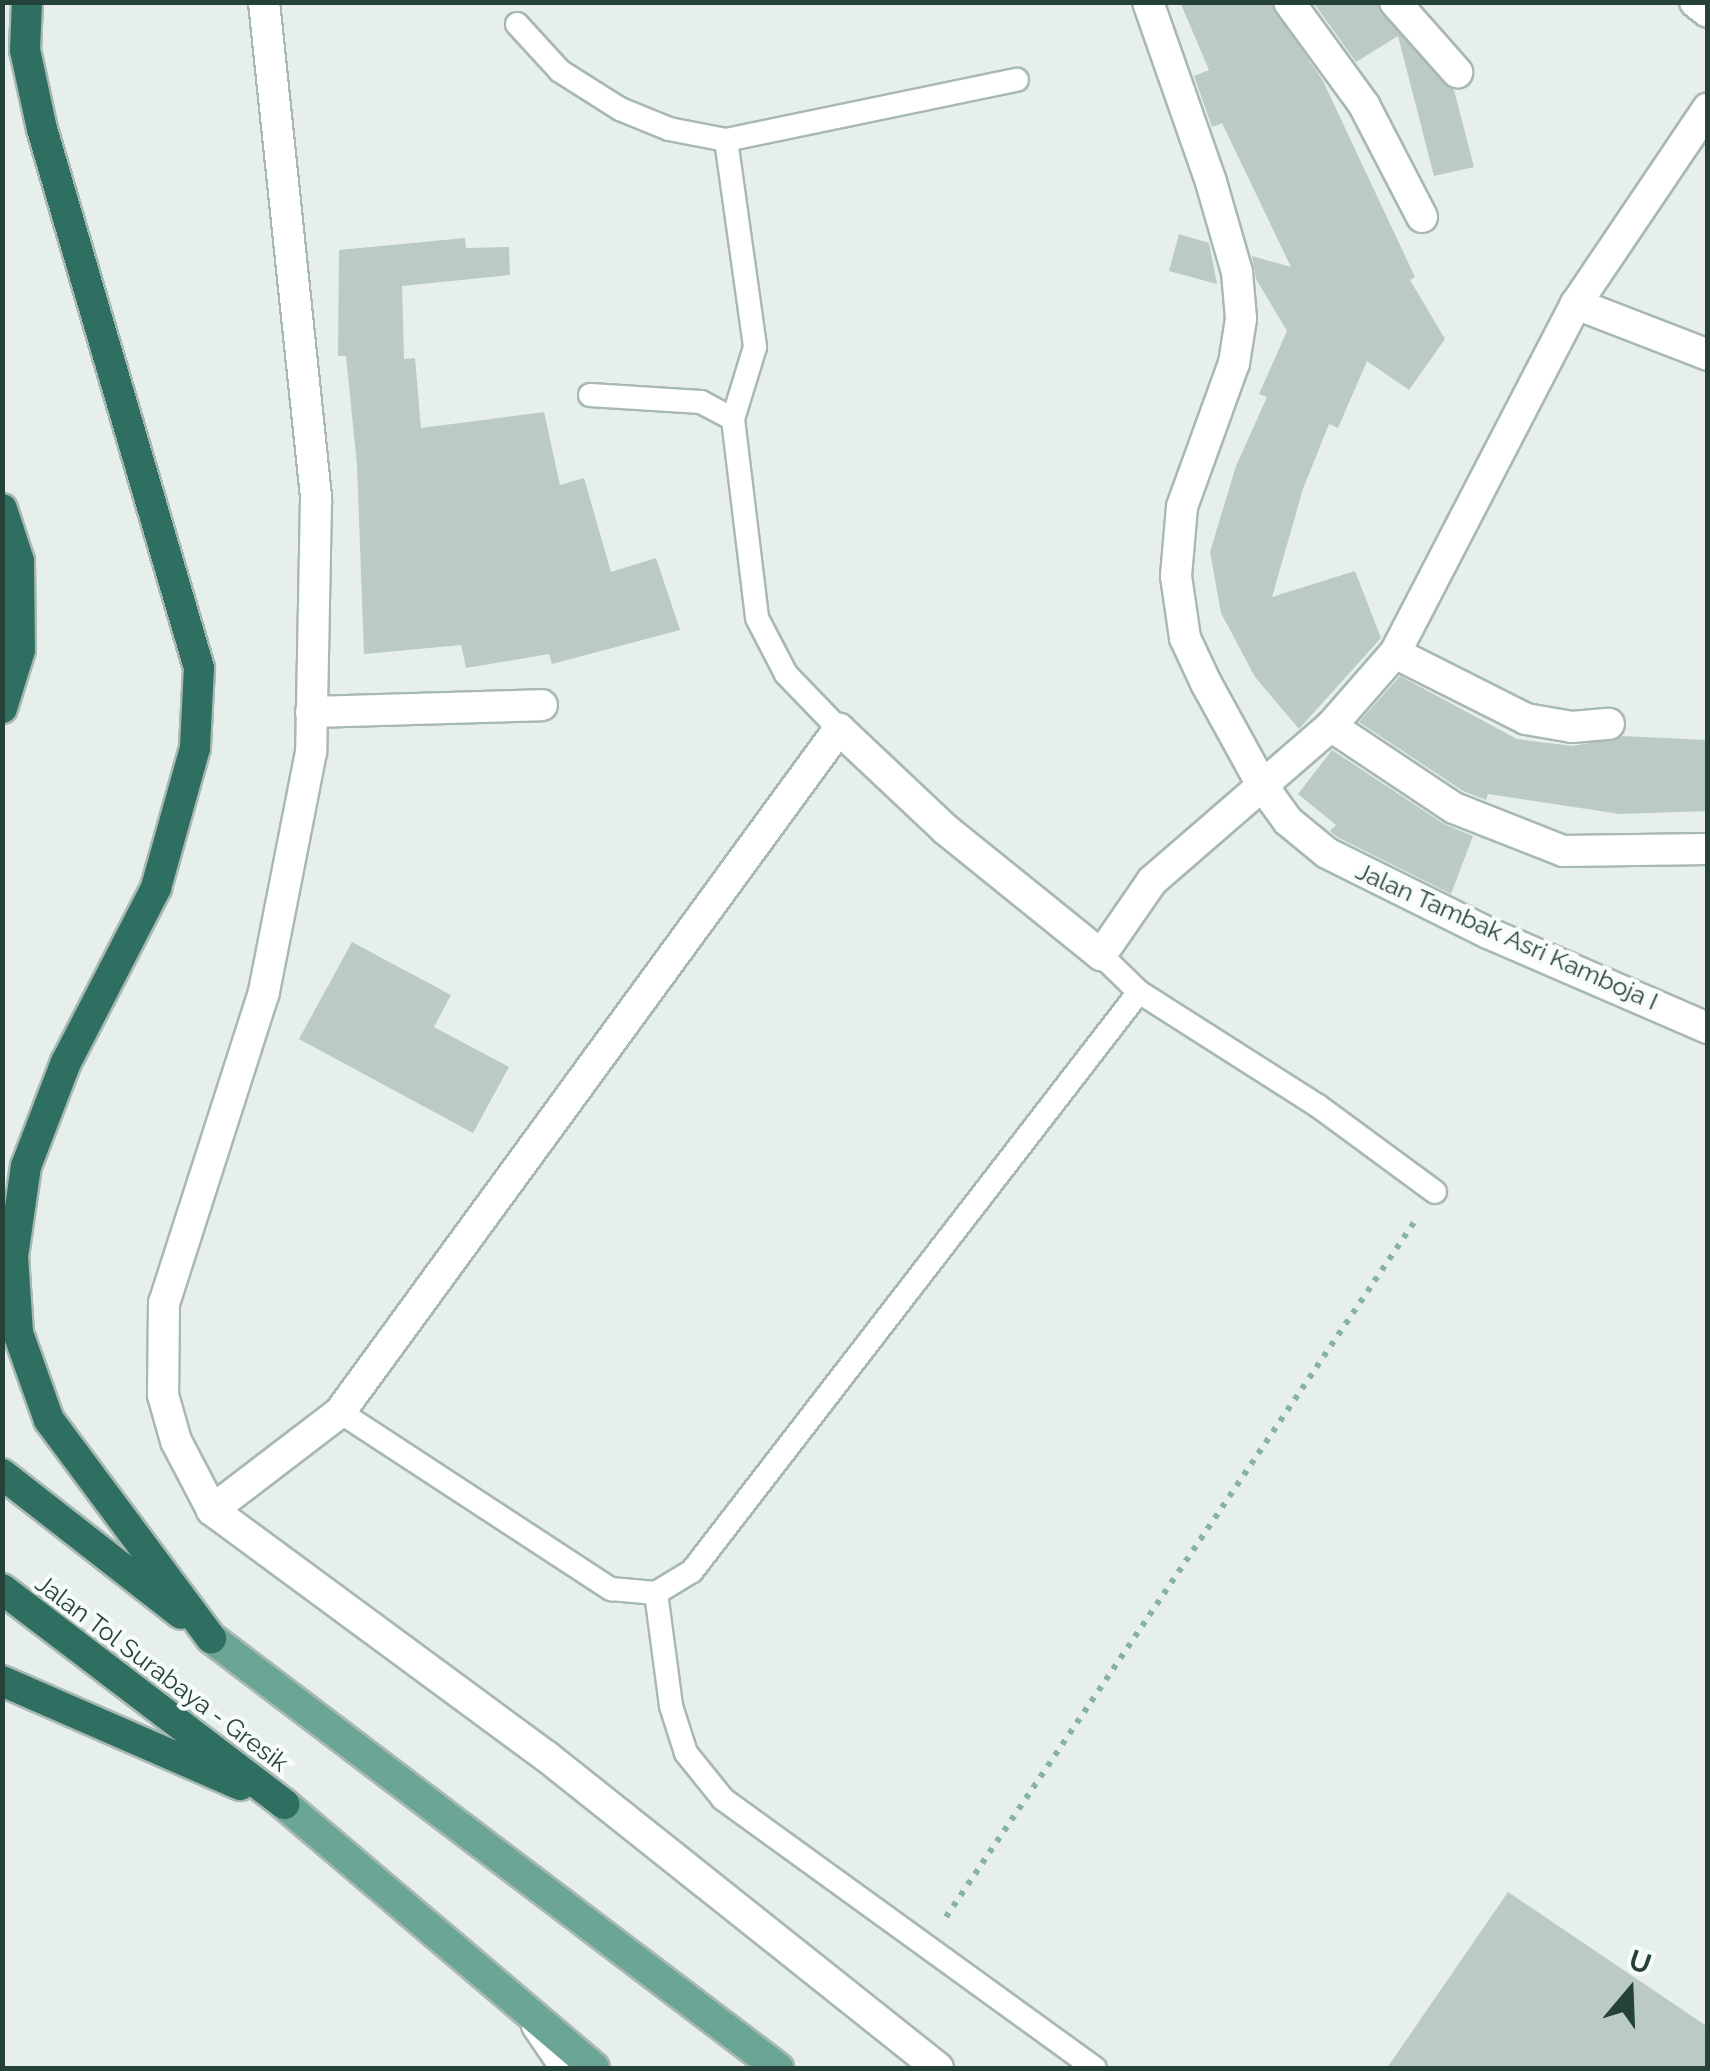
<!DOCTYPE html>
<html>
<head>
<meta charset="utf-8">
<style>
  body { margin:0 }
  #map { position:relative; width:1710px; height:2071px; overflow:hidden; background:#e6efeb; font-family:Raleway,sans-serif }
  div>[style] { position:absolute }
  .building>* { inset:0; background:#bbcac4 }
  .path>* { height:6px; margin-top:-3px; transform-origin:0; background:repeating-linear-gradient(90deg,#86b3a5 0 5px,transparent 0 13px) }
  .roads { filter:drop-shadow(2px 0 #a8b8b2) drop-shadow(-2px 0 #a8b8b2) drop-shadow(0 2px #a8b8b2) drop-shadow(0 -2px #a8b8b2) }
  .lane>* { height:22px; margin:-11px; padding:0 11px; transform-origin:11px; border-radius:11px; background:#fff }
  .street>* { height:30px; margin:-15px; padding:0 15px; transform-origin:15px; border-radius:15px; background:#fff }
  .secondary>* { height:30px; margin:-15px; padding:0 15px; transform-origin:15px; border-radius:15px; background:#fff }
  .primary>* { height:30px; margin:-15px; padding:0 15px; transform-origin:15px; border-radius:15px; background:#6aa596 }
  .highway>* { height:30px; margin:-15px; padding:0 15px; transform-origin:15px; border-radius:15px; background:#2f6f62 }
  span { translate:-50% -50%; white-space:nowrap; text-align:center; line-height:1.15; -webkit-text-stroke:8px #f7fbf9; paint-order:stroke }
  .street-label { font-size:25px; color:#24423a }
  .frame { position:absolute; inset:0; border:5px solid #24423a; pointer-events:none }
  .north { position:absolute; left:1580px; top:1941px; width:100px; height:100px; -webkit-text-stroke:8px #f7fbf9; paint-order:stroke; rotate:19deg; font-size:28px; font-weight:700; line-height:40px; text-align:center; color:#24423a }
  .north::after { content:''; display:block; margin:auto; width:35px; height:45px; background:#24423a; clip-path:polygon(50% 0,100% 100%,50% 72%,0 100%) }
</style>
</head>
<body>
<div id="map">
  <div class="building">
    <div style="clip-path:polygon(1180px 2px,1270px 2px,1323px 81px,1415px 277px,1410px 280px,1445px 339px,1409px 390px,1367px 361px,1338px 428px,1329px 424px,1303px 489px,1272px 597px,1355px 571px,1381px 638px,1299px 729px,1255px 677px,1221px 613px,1210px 552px,1236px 466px,1267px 397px,1259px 394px,1287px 331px,1256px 279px,1252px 256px,1291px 267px,1222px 123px,1212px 127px,1194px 76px,1209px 70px)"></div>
    <div style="clip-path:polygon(1313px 2px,1377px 2px,1454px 90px,1474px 167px,1434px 176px,1398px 36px,1356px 62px)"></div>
    <div style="clip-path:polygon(1179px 234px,1209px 243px,1217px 284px,1169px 271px)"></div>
    <div style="clip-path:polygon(465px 238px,466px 248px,509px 247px,510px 275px,402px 286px,404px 359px,415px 358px,421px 428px,544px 412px,560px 485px,584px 478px,611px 572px,656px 558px,680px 630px,552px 664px,549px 654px,466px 668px,461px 645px,364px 654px,357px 465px,346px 356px,338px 356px,339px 250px)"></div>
    <div style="clip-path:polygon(1400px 676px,1517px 739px,1573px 746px,1622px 736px,1708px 740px,1708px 811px,1620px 814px,1488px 794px,1486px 800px,1463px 791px,1359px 722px)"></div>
    <div style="clip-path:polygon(1332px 750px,1444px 824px,1473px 836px,1451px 894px,1337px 837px,1330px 831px,1336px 825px,1298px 794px)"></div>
    <div style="clip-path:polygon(352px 942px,451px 995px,434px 1027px,509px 1067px,473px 1133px,299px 1039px)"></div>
    <div style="clip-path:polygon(1508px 1892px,1708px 2027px,1708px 2068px,1387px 2068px)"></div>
  </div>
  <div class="path">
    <div style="left:946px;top:1917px;width:843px;rotate:-56.03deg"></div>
  </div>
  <div class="roads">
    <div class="lane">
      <div style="left:517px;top:24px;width:64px;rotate:47.5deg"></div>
      <div style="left:560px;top:71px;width:71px;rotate:32.3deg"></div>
      <div style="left:620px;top:109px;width:53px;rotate:22.2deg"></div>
      <div style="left:669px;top:129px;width:58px;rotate:10.9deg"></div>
      <div style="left:726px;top:140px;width:297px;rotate:-11.7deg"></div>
      <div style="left:726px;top:140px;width:209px;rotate:82deg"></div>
      <div style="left:755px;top:347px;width:75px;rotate:107deg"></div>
      <div style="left:590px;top:395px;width:111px;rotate:3.6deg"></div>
      <div style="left:701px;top:402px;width:36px;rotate:28deg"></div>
      <div style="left:733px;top:419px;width:200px;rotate:83.1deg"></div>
      <div style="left:757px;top:618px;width:63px;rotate:62.6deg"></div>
      <div style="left:786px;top:674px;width:76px;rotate:46.1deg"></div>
      <div style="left:1101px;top:955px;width:53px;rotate:44.2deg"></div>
      <div style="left:1139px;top:992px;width:212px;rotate:32.5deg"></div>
      <div style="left:1318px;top:1106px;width:145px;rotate:36.3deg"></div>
      <div style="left:340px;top:1412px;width:324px;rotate:33.2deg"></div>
      <div style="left:611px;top:1589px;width:45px;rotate:5.1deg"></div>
      <div style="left:656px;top:1593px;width:42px;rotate:-31.4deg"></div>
      <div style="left:692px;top:1571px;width:731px;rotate:-52.33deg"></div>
      <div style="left:656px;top:1593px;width:114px;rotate:82.4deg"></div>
      <div style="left:671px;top:1706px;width:49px;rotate:72.3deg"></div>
      <div style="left:686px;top:1753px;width:59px;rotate:51.2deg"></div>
      <div style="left:723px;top:1799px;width:459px;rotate:35.9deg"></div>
    </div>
    <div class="street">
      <div style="left:264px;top:2px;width:500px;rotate:84deg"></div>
      <div style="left:316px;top:499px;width:253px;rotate:91.1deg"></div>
      <div style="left:311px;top:752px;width:245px;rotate:101.1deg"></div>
      <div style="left:264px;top:992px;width:327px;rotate:107.8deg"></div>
      <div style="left:164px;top:1303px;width:92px;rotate:90.6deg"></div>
      <div style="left:163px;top:1395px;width:48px;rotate:74.2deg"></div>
      <div style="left:176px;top:1441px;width:78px;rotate:62.4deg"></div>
      <div style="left:212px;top:1510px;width:415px;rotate:36.4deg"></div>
      <div style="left:546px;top:1756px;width:501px;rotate:38.52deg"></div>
      <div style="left:1148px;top:2px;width:191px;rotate:70.7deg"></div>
      <div style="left:1211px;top:182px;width:94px;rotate:73.9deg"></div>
      <div style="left:1237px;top:272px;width:47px;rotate:85.1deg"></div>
      <div style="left:1241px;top:319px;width:45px;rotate:99deg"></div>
      <div style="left:1234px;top:363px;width:153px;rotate:109.9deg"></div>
      <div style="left:1182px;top:507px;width:69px;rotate:95deg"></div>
      <div style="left:1176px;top:576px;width:63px;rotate:81.7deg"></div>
      <div style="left:1185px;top:638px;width:50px;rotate:65deg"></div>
      <div style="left:1206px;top:683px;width:116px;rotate:61.2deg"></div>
      <div style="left:1262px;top:785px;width:44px;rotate:54.2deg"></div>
      <div style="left:1288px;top:821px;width:50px;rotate:39.4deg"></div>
      <div style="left:1327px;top:853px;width:180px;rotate:26.4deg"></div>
      <div style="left:1488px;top:933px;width:240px;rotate:23.4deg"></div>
      <div style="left:1289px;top:2px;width:127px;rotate:53.9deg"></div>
      <div style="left:1364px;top:105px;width:126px;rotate:62.6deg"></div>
      <div style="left:1395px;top:2px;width:94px;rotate:48.5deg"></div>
      <div style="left:1695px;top:2px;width:16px;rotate:38deg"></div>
      <div style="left:1576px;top:304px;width:142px;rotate:21.1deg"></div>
      <div style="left:1395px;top:653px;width:147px;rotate:26.7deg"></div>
      <div style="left:1526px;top:719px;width:47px;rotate:9.9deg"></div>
      <div style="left:1572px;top:727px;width:37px;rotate:-5deg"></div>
      <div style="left:311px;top:712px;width:231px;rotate:-1.7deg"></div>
      <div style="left:1331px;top:726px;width:148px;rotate:33.7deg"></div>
      <div style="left:1454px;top:808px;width:117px;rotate:21.5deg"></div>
      <div style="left:1563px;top:851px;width:145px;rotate:-0.8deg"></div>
      <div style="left:212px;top:1510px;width:161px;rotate:-37.4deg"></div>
      <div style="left:340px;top:1412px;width:846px;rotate:-53.85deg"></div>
      <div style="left:839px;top:729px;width:146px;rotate:43.3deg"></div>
      <div style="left:945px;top:829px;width:201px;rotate:38.9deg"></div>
      <div style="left:1101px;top:955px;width:90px;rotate:-55.4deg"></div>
      <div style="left:1152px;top:881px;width:237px;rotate:-40.9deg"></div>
      <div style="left:1331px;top:726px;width:97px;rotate:-48.8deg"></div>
      <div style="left:1395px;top:653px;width:393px;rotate:-62.6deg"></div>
      <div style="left:1576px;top:304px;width:236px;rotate:-56deg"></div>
    </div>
    <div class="secondary">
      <div style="left:537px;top:2025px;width:52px;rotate:56deg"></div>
    </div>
    <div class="primary">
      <div style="left:211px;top:1638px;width:712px;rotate:37.18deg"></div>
      <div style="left:284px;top:1804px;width:407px;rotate:40.4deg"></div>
    </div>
    <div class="highway">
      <div style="left:27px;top:2px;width:48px;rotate:92.4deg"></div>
      <div style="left:25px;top:50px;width:81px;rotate:77.9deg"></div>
      <div style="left:42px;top:129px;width:561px;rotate:73.76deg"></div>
      <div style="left:199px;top:668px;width:80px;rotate:92.9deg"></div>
      <div style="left:195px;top:748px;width:145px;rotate:105.6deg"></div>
      <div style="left:156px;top:888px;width:196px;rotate:117.3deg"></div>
      <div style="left:66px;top:1062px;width:111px;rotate:111deg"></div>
      <div style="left:26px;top:1166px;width:91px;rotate:98.2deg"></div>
      <div style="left:13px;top:1256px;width:77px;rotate:86.3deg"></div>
      <div style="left:18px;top:1333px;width:92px;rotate:70.4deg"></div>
      <div style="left:49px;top:1420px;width:272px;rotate:53.4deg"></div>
      <div style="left:2px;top:509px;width:55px;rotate:71.9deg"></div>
      <div style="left:19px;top:561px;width:89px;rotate:89.4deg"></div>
      <div style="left:20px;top:650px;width:61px;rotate:107.2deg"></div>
      <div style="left:2px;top:1474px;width:227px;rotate:38deg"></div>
      <div style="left:2px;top:1589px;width:355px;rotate:37.3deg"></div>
      <div style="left:2px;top:1681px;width:260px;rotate:23.6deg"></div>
    </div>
  </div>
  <div class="street-label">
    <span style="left:1507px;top:936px;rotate:24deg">Jalan Tambak Asri Kamboja I</span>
    <span style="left:162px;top:1673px;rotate:37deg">Jalan Tol Surabaya - Gresik</span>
  </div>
  <div class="frame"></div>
  <div class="north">U</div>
</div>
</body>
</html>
